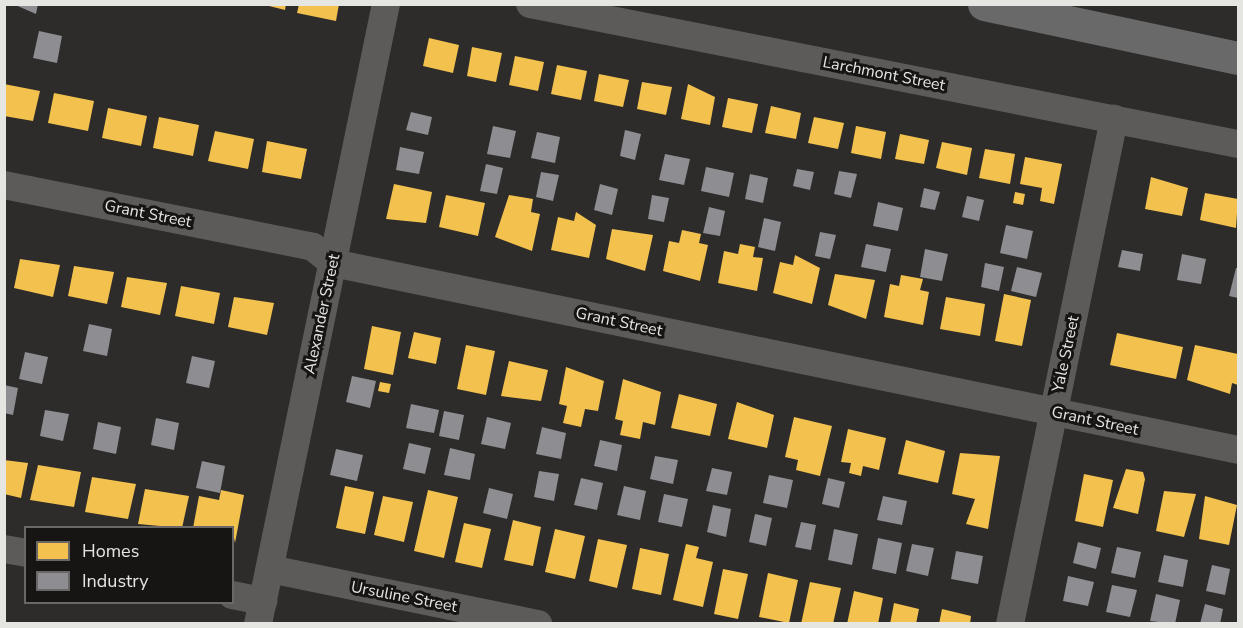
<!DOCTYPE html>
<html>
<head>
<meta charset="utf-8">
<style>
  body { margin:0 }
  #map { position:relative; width:1243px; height:628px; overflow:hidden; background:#2d2c2a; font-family:"Nunito Sans",sans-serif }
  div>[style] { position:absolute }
  .homes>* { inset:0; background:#f2c14e }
  .industry>* { inset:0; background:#8d8d92 }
  .minor>* { height:28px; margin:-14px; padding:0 14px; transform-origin:14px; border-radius:14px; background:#5c5b5a }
  .highway>* { height:33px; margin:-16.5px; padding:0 16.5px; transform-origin:16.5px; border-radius:16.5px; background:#6a6969 }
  span { translate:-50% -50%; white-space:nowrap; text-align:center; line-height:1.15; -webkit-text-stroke:6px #161513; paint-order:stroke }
  .street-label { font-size:16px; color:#e5e5e2 }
  .frame { position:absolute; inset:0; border:6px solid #e5e5e2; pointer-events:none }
  .legend { position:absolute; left:24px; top:526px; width:210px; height:78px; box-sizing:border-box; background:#161513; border:2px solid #696866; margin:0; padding:8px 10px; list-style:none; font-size:18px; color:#e5e5e2 }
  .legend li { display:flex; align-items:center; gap:12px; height:30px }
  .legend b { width:30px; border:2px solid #696866 }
</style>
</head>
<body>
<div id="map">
  <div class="homes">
    <div style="clip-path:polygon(261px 4px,286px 4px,285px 10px)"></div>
    <div style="clip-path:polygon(299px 4px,339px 4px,336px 21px,297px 13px)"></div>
    <div style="clip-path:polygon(429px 38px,459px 45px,453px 73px,423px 66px)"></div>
    <div style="clip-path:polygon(472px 47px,502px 53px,496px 82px,467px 76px)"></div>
    <div style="clip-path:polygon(515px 56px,544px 62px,538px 91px,509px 85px)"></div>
    <div style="clip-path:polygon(557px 65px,587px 71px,581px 100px,551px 94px)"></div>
    <div style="clip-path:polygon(599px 74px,629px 80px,623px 107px,594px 101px)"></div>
    <div style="clip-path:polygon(642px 82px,672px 87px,666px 115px,637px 109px)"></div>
    <div style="clip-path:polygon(4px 84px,40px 91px,33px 121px,4px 116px)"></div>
    <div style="clip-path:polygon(688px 84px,715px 97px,710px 125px,681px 119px)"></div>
    <div style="clip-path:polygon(54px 93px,94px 101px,88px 131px,48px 123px)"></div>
    <div style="clip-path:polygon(728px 98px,758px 104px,752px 133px,722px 127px)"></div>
    <div style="clip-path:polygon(771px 106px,801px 113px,796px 139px,765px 133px)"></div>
    <div style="clip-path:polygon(108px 108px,147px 116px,141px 146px,102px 138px)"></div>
    <div style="clip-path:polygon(159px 117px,199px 125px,193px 156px,153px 148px)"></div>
    <div style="clip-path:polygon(814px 117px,844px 123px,838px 149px,808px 143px)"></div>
    <div style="clip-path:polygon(856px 126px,886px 132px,881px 159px,851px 153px)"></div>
    <div style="clip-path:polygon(215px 131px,254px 139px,248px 169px,208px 161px)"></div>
    <div style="clip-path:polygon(900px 134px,929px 140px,924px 164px,895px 159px)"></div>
    <div style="clip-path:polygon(267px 141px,307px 149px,301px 179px,262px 172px)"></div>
    <div style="clip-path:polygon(942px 142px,972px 148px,967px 175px,936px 168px)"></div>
    <div style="clip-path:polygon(985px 149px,1015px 154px,1010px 184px,979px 178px)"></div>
    <div style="clip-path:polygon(1025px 157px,1062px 164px,1054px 204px,1040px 201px,1042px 188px,1020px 184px)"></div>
    <div style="clip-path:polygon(1151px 177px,1188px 188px,1182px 216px,1145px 209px)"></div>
    <div style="clip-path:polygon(394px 184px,432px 192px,426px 223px,386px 219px)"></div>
    <div style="clip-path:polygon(1015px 192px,1025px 194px,1023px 205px,1013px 203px)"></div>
    <div style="clip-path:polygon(1205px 193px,1238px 199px,1236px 228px,1200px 220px)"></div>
    <div style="clip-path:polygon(446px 195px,485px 203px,478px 236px,439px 227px)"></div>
    <div style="clip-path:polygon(509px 195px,533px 199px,531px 212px,540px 214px,532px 251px,495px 237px)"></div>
    <div style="clip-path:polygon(576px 212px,596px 225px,589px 258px,551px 250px,558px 217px,574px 221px)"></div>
    <div style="clip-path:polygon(612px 229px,653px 235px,645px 271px,606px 259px)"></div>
    <div style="clip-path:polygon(682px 230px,701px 234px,699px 243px,708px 245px,700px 281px,663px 271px,669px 241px,679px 243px)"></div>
    <div style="clip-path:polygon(740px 244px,755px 247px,753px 257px,763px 258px,757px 291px,718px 283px,724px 251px,738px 254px)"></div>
    <div style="clip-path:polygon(795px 255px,820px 268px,812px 304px,773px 293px,780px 262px,793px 265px)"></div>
    <div style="clip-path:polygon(20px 259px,60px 265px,53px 297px,14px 288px)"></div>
    <div style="clip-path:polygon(74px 266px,114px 272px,107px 304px,68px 296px)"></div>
    <div style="clip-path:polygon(835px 274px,875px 280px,866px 319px,828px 305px)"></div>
    <div style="clip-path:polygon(901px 275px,923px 279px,920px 290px,929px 292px,923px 325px,884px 317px,890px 284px,899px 286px)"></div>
    <div style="clip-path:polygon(127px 277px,167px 283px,160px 315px,121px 307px)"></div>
    <div style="clip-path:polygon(181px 286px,220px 293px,214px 324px,175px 316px)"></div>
    <div style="clip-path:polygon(1004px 294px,1031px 300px,1022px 346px,995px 341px)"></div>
    <div style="clip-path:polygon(234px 297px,274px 303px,267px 335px,228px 327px)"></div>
    <div style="clip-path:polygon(946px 297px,985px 304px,980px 336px,940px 329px)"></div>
    <div style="clip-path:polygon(372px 326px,401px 332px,393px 375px,364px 369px)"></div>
    <div style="clip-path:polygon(414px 332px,441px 338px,436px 364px,408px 358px)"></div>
    <div style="clip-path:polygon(1117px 333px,1183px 347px,1176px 379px,1110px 365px)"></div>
    <div style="clip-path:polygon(466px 345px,495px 351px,486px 395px,457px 389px)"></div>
    <div style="clip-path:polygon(1195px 345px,1238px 354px,1238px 385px,1232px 383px,1230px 394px,1187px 380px)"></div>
    <div style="clip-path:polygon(509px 361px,548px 370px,541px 401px,501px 396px)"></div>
    <div style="clip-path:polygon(566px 367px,604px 381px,598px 411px,585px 409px,581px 427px,563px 423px,567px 406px,559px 404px)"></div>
    <div style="clip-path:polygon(623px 379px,661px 392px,655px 425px,643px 422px,640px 439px,620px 435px,623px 421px,615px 419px)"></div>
    <div style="clip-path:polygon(380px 382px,391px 384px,389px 393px,378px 391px)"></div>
    <div style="clip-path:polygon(679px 394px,717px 404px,710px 436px,671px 428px)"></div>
    <div style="clip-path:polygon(737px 402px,774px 415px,767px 448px,728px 439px)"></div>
    <div style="clip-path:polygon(794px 417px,832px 426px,820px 476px,796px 470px,798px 460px,785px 457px)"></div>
    <div style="clip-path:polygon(848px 429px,886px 438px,879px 470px,863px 466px,861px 476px,849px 473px,851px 463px,841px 462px)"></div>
    <div style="clip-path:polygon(906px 440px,945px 451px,938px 483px,898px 474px)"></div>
    <div style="clip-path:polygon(960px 453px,1000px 456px,988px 529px,966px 524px,975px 499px,952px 494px)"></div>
    <div style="clip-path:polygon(4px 460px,28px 463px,21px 498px,4px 494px)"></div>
    <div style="clip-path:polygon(38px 465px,81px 472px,74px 507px,30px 500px)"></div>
    <div style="clip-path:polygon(1126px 469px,1143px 472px,1145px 479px,1138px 514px,1113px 508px)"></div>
    <div style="clip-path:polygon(1084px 474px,1113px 480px,1103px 527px,1075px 521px)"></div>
    <div style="clip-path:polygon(92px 477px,136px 484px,128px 519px,85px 512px)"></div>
    <div style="clip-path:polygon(345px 486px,374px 492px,365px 534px,336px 528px)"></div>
    <div style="clip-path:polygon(145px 489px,189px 496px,182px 528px,138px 524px)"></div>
    <div style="clip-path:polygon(221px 490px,244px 495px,235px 543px,232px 528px,193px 528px,199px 496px,219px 500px)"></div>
    <div style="clip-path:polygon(428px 490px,458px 497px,444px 558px,414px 551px)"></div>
    <div style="clip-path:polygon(1164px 491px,1196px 494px,1184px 537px,1156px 531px)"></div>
    <div style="clip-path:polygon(383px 496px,413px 502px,404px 542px,374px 535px)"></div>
    <div style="clip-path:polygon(1205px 496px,1237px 505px,1229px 545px,1199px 539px)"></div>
    <div style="clip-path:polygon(513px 520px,541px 527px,533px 566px,504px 560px)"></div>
    <div style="clip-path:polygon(464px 523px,491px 529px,482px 568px,455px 562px)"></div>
    <div style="clip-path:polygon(555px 529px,585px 536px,575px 579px,545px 572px)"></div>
    <div style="clip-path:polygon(598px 539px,627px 545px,617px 588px,589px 581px)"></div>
    <div style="clip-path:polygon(686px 544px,699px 547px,696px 558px,713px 562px,703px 607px,673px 600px)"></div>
    <div style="clip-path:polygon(640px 548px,669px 554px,661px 595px,632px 589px)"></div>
    <div style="clip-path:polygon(723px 569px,748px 574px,738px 619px,714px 614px)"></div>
    <div style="clip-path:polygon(768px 573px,798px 580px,789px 623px,759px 617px)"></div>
    <div style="clip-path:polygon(810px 582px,841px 588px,833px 624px,801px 624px)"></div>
    <div style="clip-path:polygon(854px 591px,883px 598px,878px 624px,847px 624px)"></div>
    <div style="clip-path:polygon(894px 603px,919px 609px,916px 624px,890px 624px)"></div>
    <div style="clip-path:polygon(942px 609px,971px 616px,970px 624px,939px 624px)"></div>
  </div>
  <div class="industry">
    <div style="clip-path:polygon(13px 4px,38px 4px,36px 14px)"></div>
    <div style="clip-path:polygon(39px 31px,62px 36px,57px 63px,33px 58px)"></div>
    <div style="clip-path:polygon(411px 112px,432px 117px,428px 135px,406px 130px)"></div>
    <div style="clip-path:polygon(493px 126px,516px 131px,510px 158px,487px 154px)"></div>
    <div style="clip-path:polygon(625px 130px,641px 134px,635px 160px,620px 156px)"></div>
    <div style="clip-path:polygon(537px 132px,560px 137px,555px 163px,531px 158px)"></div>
    <div style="clip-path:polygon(400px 147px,424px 152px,419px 174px,396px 170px)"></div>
    <div style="clip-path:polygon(665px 154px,690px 159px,684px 185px,659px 180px)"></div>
    <div style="clip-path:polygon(486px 164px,503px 168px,497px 194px,480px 191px)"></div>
    <div style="clip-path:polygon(706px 167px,734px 173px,729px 197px,701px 191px)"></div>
    <div style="clip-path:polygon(797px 169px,814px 172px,810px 190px,793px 186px)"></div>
    <div style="clip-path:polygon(839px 171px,857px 174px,851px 198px,834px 194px)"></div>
    <div style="clip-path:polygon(541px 172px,559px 175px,553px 201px,536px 197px)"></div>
    <div style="clip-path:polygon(750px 174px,768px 178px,763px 203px,745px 199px)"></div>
    <div style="clip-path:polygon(600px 184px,618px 189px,612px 215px,594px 210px)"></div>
    <div style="clip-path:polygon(924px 188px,940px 192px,935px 210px,920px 207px)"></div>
    <div style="clip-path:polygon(652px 195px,669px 198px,664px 222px,648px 219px)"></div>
    <div style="clip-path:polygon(967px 196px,984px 200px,979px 221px,962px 217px)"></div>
    <div style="clip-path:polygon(878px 202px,903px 208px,898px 231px,873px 226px)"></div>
    <div style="clip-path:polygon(709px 207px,725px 211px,720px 236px,703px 233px)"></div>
    <div style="clip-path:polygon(764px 218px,781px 222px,775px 251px,758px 247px)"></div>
    <div style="clip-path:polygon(1006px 225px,1033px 231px,1027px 259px,1000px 253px)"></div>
    <div style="clip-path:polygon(820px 232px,836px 235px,830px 259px,815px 256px)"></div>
    <div style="clip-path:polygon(866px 244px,891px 249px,886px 272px,861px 267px)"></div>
    <div style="clip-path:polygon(925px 249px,948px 254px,942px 281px,920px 277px)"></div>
    <div style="clip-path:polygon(1122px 250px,1143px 254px,1140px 271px,1118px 267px)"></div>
    <div style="clip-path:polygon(1182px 254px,1206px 259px,1201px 284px,1177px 280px)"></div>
    <div style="clip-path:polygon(985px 263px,1004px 267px,999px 291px,981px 287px)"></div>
    <div style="clip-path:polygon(1017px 267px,1042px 273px,1036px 297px,1011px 291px)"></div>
    <div style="clip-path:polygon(1236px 268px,1238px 268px,1238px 298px,1229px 296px)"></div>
    <div style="clip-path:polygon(89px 324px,112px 329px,107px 356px,83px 351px)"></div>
    <div style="clip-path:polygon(25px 352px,48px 357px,42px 384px,19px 379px)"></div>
    <div style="clip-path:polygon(192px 356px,215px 361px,209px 388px,186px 383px)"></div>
    <div style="clip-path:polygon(352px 376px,376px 381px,370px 408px,346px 402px)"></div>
    <div style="clip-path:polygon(4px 385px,18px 388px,13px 415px,4px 413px)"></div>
    <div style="clip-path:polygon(411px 404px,439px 410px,434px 433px,406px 428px)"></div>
    <div style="clip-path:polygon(45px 410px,69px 414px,63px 441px,40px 436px)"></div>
    <div style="clip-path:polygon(444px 411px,464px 415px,459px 440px,439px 436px)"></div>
    <div style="clip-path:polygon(487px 417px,511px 423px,505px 449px,481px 444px)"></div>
    <div style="clip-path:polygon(156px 418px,179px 423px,174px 450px,151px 445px)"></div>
    <div style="clip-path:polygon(98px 422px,121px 427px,116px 454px,93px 449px)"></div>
    <div style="clip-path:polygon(542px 427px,566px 433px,561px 459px,536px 454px)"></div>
    <div style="clip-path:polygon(600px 440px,622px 445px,617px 471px,594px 466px)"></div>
    <div style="clip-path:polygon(409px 443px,431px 448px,425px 474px,403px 469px)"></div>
    <div style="clip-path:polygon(450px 448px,475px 454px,470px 480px,444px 475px)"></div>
    <div style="clip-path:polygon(336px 449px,363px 455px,357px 481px,330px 475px)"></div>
    <div style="clip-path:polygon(655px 456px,678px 460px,673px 484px,650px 479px)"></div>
    <div style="clip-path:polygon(202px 461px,225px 466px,220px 493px,196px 488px)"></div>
    <div style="clip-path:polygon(712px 468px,732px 472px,727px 495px,706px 491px)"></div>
    <div style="clip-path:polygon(539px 471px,559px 474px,554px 501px,534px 497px)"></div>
    <div style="clip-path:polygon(769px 475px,793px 480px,787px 508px,763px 503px)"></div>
    <div style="clip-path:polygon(581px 478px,603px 483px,597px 510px,574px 505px)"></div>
    <div style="clip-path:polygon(828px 478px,845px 482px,839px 508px,822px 504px)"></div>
    <div style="clip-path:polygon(624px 486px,646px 491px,640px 520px,617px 515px)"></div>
    <div style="clip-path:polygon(489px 488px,513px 494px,507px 519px,483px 513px)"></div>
    <div style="clip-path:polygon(664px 494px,688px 499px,682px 527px,658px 522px)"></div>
    <div style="clip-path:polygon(883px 496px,907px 501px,902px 525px,877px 520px)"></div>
    <div style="clip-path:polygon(713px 505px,731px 509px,726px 537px,707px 532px)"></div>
    <div style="clip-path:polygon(755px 514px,772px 518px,766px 546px,749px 542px)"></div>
    <div style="clip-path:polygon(801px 522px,816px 525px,811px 550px,795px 547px)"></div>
    <div style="clip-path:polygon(834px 529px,858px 534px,852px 565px,828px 560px)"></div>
    <div style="clip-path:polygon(878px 538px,902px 543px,896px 574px,872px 569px)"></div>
    <div style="clip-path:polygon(1078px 542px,1101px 548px,1096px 569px,1073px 563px)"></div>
    <div style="clip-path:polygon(912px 544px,934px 548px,928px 576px,906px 571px)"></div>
    <div style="clip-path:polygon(1117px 547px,1141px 552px,1135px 578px,1111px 573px)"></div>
    <div style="clip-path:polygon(956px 551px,983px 556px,978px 584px,951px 579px)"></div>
    <div style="clip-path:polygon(1164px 555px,1188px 560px,1183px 587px,1158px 582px)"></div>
    <div style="clip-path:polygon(1212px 565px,1230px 569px,1225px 595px,1206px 591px)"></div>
    <div style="clip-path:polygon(1068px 576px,1094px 582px,1088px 606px,1063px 601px)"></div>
    <div style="clip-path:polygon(1112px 585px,1137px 590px,1130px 617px,1106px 612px)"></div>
    <div style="clip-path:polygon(1156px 594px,1180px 600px,1175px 624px,1150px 621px)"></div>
    <div style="clip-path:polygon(1205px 604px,1223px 609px,1220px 624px,1200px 624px)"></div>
  </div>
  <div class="minor">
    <div style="left:530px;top:4px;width:722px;rotate:11.19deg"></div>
    <div style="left:4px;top:185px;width:315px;rotate:11.3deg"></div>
    <div style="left:313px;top:247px;width:26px;rotate:39deg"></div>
    <div style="left:333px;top:263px;width:924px;rotate:11.67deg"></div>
    <div style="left:4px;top:549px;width:22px;rotate:10deg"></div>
    <div style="left:270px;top:569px;width:274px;rotate:11.6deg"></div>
    <div style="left:232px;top:595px;width:32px;rotate:11deg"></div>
    <div style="left:258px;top:624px;width:633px;rotate:-78.34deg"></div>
    <div style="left:1010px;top:624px;width:516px;rotate:-78.36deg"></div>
  </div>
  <div class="highway">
    <div style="left:984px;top:4px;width:260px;rotate:12deg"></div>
  </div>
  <div class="street-label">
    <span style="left:884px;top:74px;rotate:11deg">Larchmont Street</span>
    <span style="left:148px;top:214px;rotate:11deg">Grant Street</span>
    <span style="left:322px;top:314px;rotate:-78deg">Alexander Street</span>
    <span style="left:619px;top:322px;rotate:12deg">Grant Street</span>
    <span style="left:1066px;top:354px;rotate:-78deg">Yale Street</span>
    <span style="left:1095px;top:421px;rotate:12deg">Grant Street</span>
    <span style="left:404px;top:597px;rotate:11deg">Ursuline Street</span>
  </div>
  <div class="frame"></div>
  <ul class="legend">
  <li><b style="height:16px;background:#f2c14e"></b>Homes</li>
  <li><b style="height:16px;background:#8d8d92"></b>Industry</li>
  </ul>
</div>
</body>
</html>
